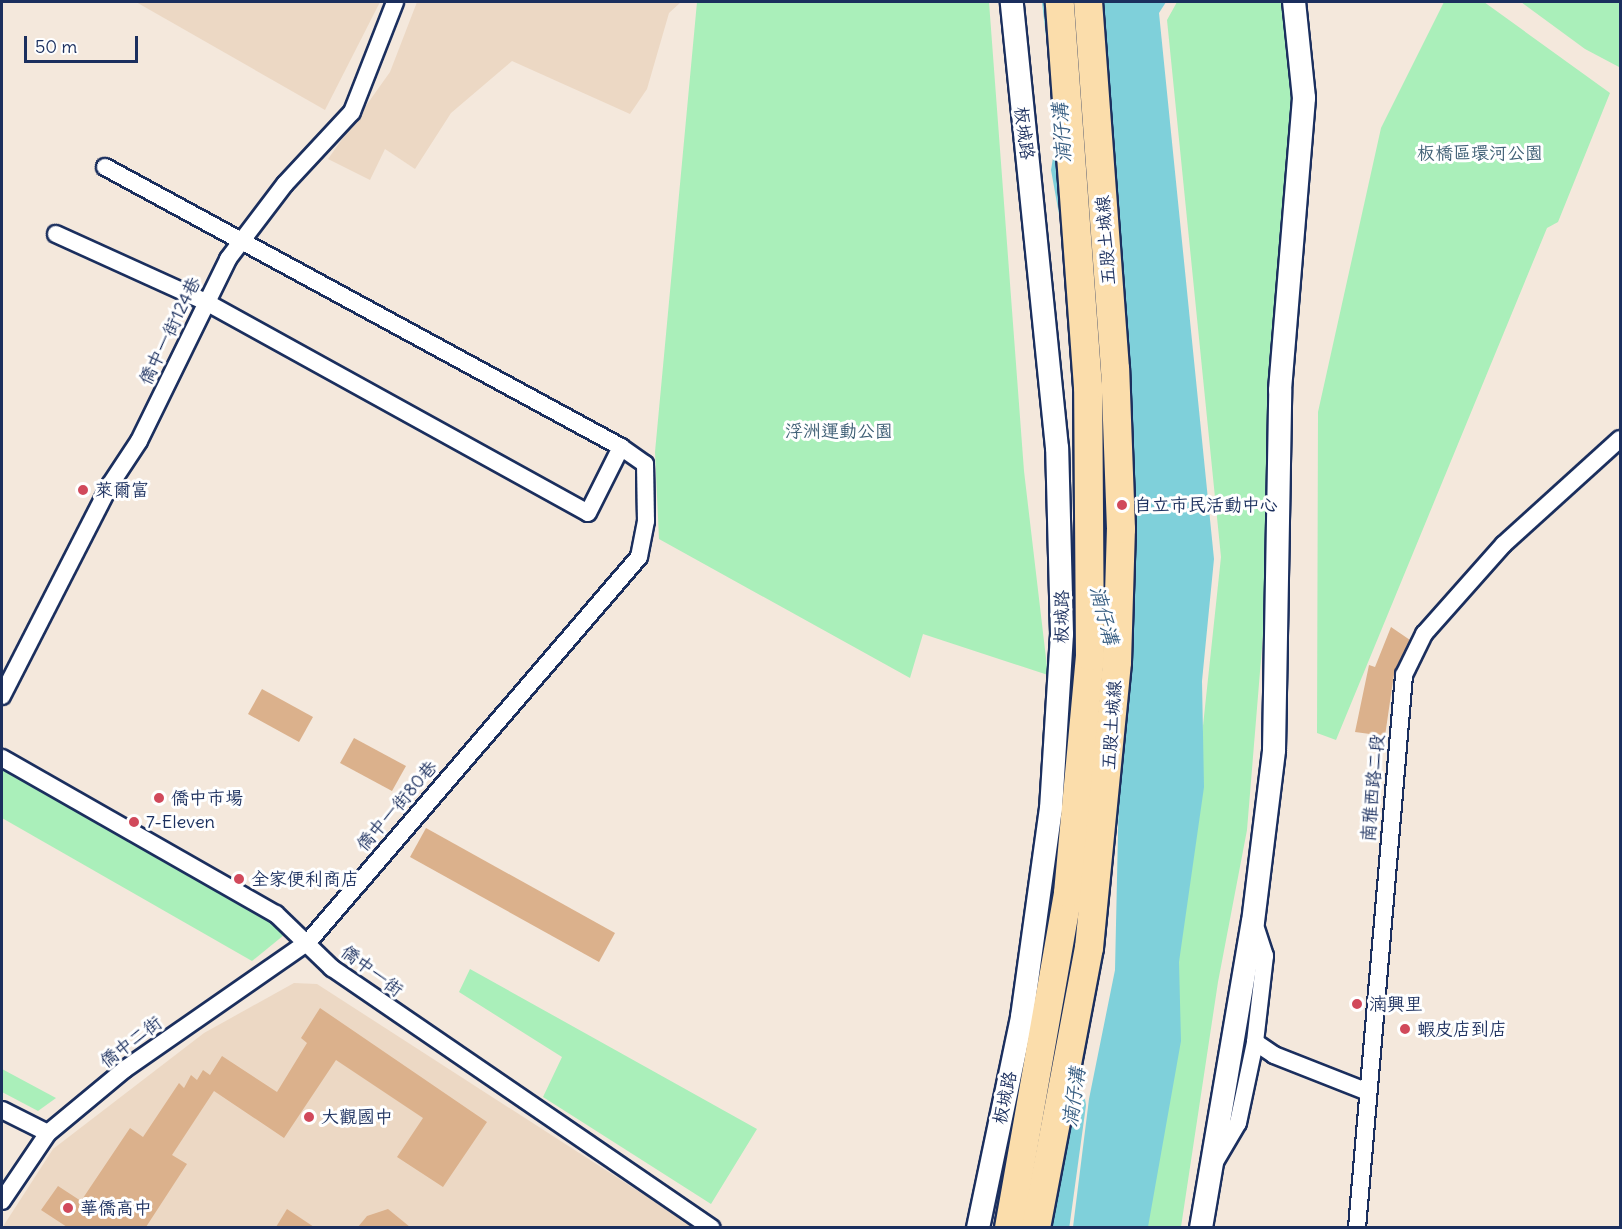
<!DOCTYPE html>
<html>
<head>
<meta charset="utf-8">
<style>
  body { margin:0 }
  #map { position:relative; width:1622px; height:1229px; overflow:hidden; background:#f4e8dc; font-family:Delius,"LXGW WenKai TC",sans-serif }
  div>[style] { position:absolute }
  .built>* { inset:0; background:#ecd8c4 }
  .green>* { inset:0; background:#aaefba }
  .water>* { inset:0; background:#7fd0da }
  .river>* { height:27px; margin:-13.5px; padding:0 13.5px; transform-origin:13.5px; border-radius:13.5px; background:#7fd0da }
  .building>* { inset:0; background:#dbb18c }
  .roads { filter:drop-shadow(2px 0 #1b2f5e) drop-shadow(-2px 0 #1b2f5e) drop-shadow(0 2px #1b2f5e) drop-shadow(0 -2px #1b2f5e) }
  .street>* { height:16px; margin:-8px; padding:0 8px; transform-origin:8px; border-radius:8px; background:#fff }
  .secondary>* { height:22px; margin:-11px; padding:0 11px; transform-origin:11px; border-radius:11px; background:#fff }
  .highway>* { height:28px; margin:-14px; padding:0 14px; transform-origin:14px; border-radius:14px; background:#fbddab }
  .dots>* { width:16px; height:16px; translate:-50% -50%; box-sizing:border-box; border:3px solid #fff; border-radius:50% }
  span { translate:-50% -50%; white-space:nowrap; text-align:center; line-height:1.15; -webkit-text-stroke:6px #fff; paint-order:stroke }
  .street-label { font-size:18px; color:#1b2f5e }
  .park-label { font-size:18px; color:#3f5f75 }
  .poi-label { font-size:18px; color:#1b2f5e }
  .left { translate:0 -50%; text-align:left }
  .water-label { font-size:20px; color:#395f83; font-style:italic }
  .frame { position:absolute; inset:0; border:3px solid #1b2f5e; pointer-events:none }
  .scale { position:absolute; left:24px; top:36px; width:114px; height:27px; box-sizing:border-box; border:3px solid #1b2f5e; border-top:0; padding-left:8px; font-size:18px; line-height:21px; white-space:nowrap; color:#1b2f5e; -webkit-text-stroke:4px #fff; paint-order:stroke }
</style>
</head>
<body>
<div id="map">
  <div class="built">
    <div style="clip-path:polygon(136px 2px,380px 2px,325px 110px)"></div>
    <div style="clip-path:polygon(417px 2px,681px 2px,669px 13px,647px 89px,630px 114px,512px 61px,451px 113px,415px 169px,385px 149px,370px 180px,328px 159px,390px 72px)"></div>
    <div style="clip-path:polygon(294px 983px,317px 984px,694px 1227px,2px 1228px,53px 1149px,204px 1033px)"></div>
  </div>
  <div class="green">
    <div style="clip-path:polygon(697px 2px,989px 2px,1024px 471px,1048px 675px,923px 634px,910px 678px,659px 539px,655px 452px)"></div>
    <div style="clip-path:polygon(1177px 2px,1281px 2px,1293px 97px,1270px 404px,1264px 623px,1247px 830px,1218px 982px,1181px 1227px,1135px 1228px,1192px 829px,1221px 557px,1167px 20px)"></div>
    <div style="clip-path:polygon(1444px 2px,1484px 2px,1610px 93px,1558px 222px,1547px 228px,1336px 740px,1317px 733px,1318px 412px,1381px 128px)"></div>
    <div style="clip-path:polygon(1521px 2px,1620px 2px,1619px 67px,1585px 49px)"></div>
    <div style="clip-path:polygon(2px 769px,273px 922px,284px 935px,252px 961px,2px 818px)"></div>
    <div style="clip-path:polygon(470px 969px,757px 1129px,711px 1204px,543px 1097px,562px 1057px,459px 992px)"></div>
    <div style="clip-path:polygon(2px 1069px,56px 1098px,38px 1111px,2px 1092px)"></div>
  </div>
  <div class="water">
    <div style="clip-path:polygon(1042px 2px,1166px 2px,1159px 13px,1214px 559px,1202px 681px,1204px 787px,1179px 962px,1181px 1041px,1148px 1227px,1073px 1227px,1089px 1099px,1115px 970px,1121px 696px,1100px 562px,1077px 314px,1051px 170px,1057px 133px)"></div>
  </div>
  <div class="river">
    <div style="left:1055px;top:1228px;width:125px;rotate:-82.2deg"></div>
  </div>
  <div class="building">
    <div style="clip-path:polygon(1391px 627px,1410px 640px,1394px 674px,1385px 736px,1355px 732px,1369px 665px,1375px 667px)"></div>
    <div style="clip-path:polygon(262px 689px,313px 717px,299px 742px,248px 714px)"></div>
    <div style="clip-path:polygon(354px 738px,406px 766px,392px 791px,340px 763px)"></div>
    <div style="clip-path:polygon(426px 828px,615px 933px,599px 962px,410px 857px)"></div>
    <div style="clip-path:polygon(320px 1008px,487px 1122px,443px 1187px,397px 1157px,423px 1118px,336px 1060px,284px 1138px,214px 1091px,172px 1155px,187px 1164px,146px 1227px,67px 1227px,41px 1210px,58px 1186px,81px 1201px,130px 1128px,143px 1137px,179px 1083px,184px 1088px,191px 1075px,197px 1080px,203px 1070px,210px 1075px,222px 1056px,277px 1092px,307px 1043px,301px 1038px)"></div>
    <div style="clip-path:polygon(287px 1209px,314px 1227px,276px 1227px)"></div>
    <div style="clip-path:polygon(388px 1209px,410px 1227px,358px 1227px,367px 1216px)"></div>
  </div>
  <div class="roads">
    <div class="street">
      <div style="left:56px;top:234px;width:165px;rotate:24.4deg"></div>
      <div style="left:206px;top:302px;width:436px;rotate:28.9deg"></div>
      <div style="left:588px;top:513px;width:74px;rotate:-63.4deg"></div>
      <div style="left:2px;top:696px;width:237px;rotate:-62.9deg"></div>
      <div style="left:110px;top:485px;width:53px;rotate:-56.6deg"></div>
      <div style="left:139px;top:441px;width:203px;rotate:-63.9deg"></div>
      <div style="left:228px;top:259px;width:94px;rotate:-52.8deg"></div>
      <div style="left:285px;top:184px;width:98px;rotate:-47.1deg"></div>
      <div style="left:352px;top:112px;width:118px;rotate:-68.6deg"></div>
      <div style="left:2px;top:758px;width:315px;rotate:29.7deg"></div>
      <div style="left:276px;top:914px;width:78px;rotate:44deg"></div>
      <div style="left:332px;top:968px;width:460px;rotate:34.4deg"></div>
      <div style="left:1255px;top:1042px;width:23px;rotate:34deg"></div>
      <div style="left:1274px;top:1055px;width:101px;rotate:21.5deg"></div>
      <div style="left:2px;top:1110px;width:51px;rotate:26.6deg"></div>
      <div style="left:1215px;top:1162px;width:45px;rotate:-59.5deg"></div>
      <div style="left:1238px;top:1123px;width:83px;rotate:-78.1deg"></div>
      <div style="left:1255px;top:1042px;width:87px;rotate:-83.4deg"></div>
      <div style="left:1265px;top:956px;width:35px;rotate:-108deg"></div>
      <div style="left:2px;top:1201px;width:82px;rotate:-55.9deg"></div>
      <div style="left:48px;top:1133px;width:100px;rotate:-39.7deg"></div>
      <div style="left:125px;top:1069px;width:224px;rotate:-34.8deg"></div>
      <div style="left:309px;top:941px;width:506px;rotate:-49.33deg"></div>
      <div style="left:639px;top:557px;width:37px;rotate:-79deg"></div>
      <div style="left:646px;top:521px;width:57px;rotate:-91deg"></div>
      <div style="left:645px;top:464px;width:29px;rotate:-145deg"></div>
      <div style="left:621px;top:447px;width:587px;rotate:-151.51deg"></div>
      <div style="left:1357px;top:1228px;width:555px;rotate:-85.14deg"></div>
      <div style="left:1404px;top:675px;width:46px;rotate:-64deg"></div>
      <div style="left:1424px;top:634px;width:120px;rotate:-48.4deg"></div>
      <div style="left:1504px;top:544px;width:156px;rotate:-42.2deg"></div>
    </div>
    <div class="secondary">
      <div style="left:978px;top:1228px;width:216px;rotate:-78.2deg"></div>
      <div style="left:1022px;top:1017px;width:210px;rotate:-82.1deg"></div>
      <div style="left:1051px;top:809px;width:175px;rotate:-86.4deg"></div>
      <div style="left:1062px;top:634px;width:186px;rotate:-91.5deg"></div>
      <div style="left:1057px;top:448px;width:448px;rotate:-95.8deg"></div>
      <div style="left:1201px;top:1228px;width:310px;rotate:-80.4deg"></div>
      <div style="left:1253px;top:922px;width:173px;rotate:-83deg"></div>
      <div style="left:1274px;top:750px;width:360px;rotate:-89deg"></div>
      <div style="left:1280px;top:390px;width:293px;rotate:-85.3deg"></div>
      <div style="left:1304px;top:98px;width:97px;rotate:-95.9deg"></div>
    </div>
    <div class="highway">
      <div style="left:1009px;top:1228px;width:340px;rotate:-80deg"></div>
      <div style="left:1068px;top:893px;width:238px;rotate:-84.7deg"></div>
      <div style="left:1090px;top:656px;width:269px;rotate:-90.4deg"></div>
      <div style="left:1088px;top:387px;width:386px;rotate:-94.2deg"></div>
      <div style="left:1036px;top:1228px;width:285px;rotate:-79.3deg"></div>
      <div style="left:1089px;top:948px;width:287px;rotate:-84.4deg"></div>
      <div style="left:1117px;top:662px;width:133px;rotate:-88.3deg"></div>
      <div style="left:1121px;top:529px;width:160px;rotate:-92.1deg"></div>
      <div style="left:1115px;top:369px;width:368px;rotate:-94.2deg"></div>
    </div>
  </div>
  <div class="dots">
    <div style="left:83px;top:490px;background:#d1495b"></div>
    <div style="left:1122px;top:505px;background:#d1495b"></div>
    <div style="left:159px;top:798px;background:#d1495b"></div>
    <div style="left:134px;top:822px;background:#d1495b"></div>
    <div style="left:239px;top:879px;background:#d1495b"></div>
    <div style="left:1357px;top:1004px;background:#d1495b"></div>
    <div style="left:1405px;top:1029px;background:#d1495b"></div>
    <div style="left:309px;top:1117px;background:#d1495b"></div>
    <div style="left:68px;top:1208px;background:#d1495b"></div>
  </div>
  <div class="street-label">
    <span style="left:1024px;top:133px;rotate:83deg">板城路</span>
    <span style="left:1106px;top:240px;rotate:-94deg">五股土城線</span>
    <span style="left:170px;top:331px;rotate:-64deg">僑中一街124巷</span>
    <span style="left:1062px;top:617px;rotate:-89deg">板城路</span>
    <span style="left:1112px;top:725px;rotate:-86deg">五股土城線</span>
    <span style="left:1373px;top:788px;rotate:-85deg">南雅西路二段</span>
    <span style="left:397px;top:806px;rotate:-49deg">僑中一街80巷</span>
    <span style="left:372px;top:971px;rotate:37deg">僑中一街</span>
    <span style="left:131px;top:1042px;rotate:-37deg">僑中二街</span>
    <span style="left:1005px;top:1098px;rotate:-78deg">板城路</span>
  </div>
  <div class="park-label">
    <span style="left:1480px;top:153px">板橋區環河公園</span>
    <span style="left:839px;top:431px">浮洲運動公園</span>
  </div>
  <div class="poi-label">
    <span class="left" style="left:95px;top:490px">萊爾富</span>
    <span class="left" style="left:1134px;top:505px">自立市民活動中心</span>
    <span class="left" style="left:171px;top:798px">僑中市場</span>
    <span class="left" style="left:146px;top:822px">7-Eleven</span>
    <span class="left" style="left:251px;top:879px">全家便利商店</span>
    <span class="left" style="left:1369px;top:1004px">湳興里</span>
    <span class="left" style="left:1417px;top:1029px">蝦皮店到店</span>
    <span class="left" style="left:321px;top:1117px">大觀國中</span>
    <span class="left" style="left:80px;top:1208px">華僑高中</span>
  </div>
  <div class="water-label">
    <span style="left:1061px;top:133px;rotate:-94deg">湳仔溝</span>
    <span style="left:1105px;top:615px;rotate:75deg">湳仔溝</span>
    <span style="left:1073px;top:1097px;rotate:-82deg">湳仔溝</span>
  </div>
  <div class="frame"></div>
  <div class="scale">50 m</div>
</div>
</body>
</html>
